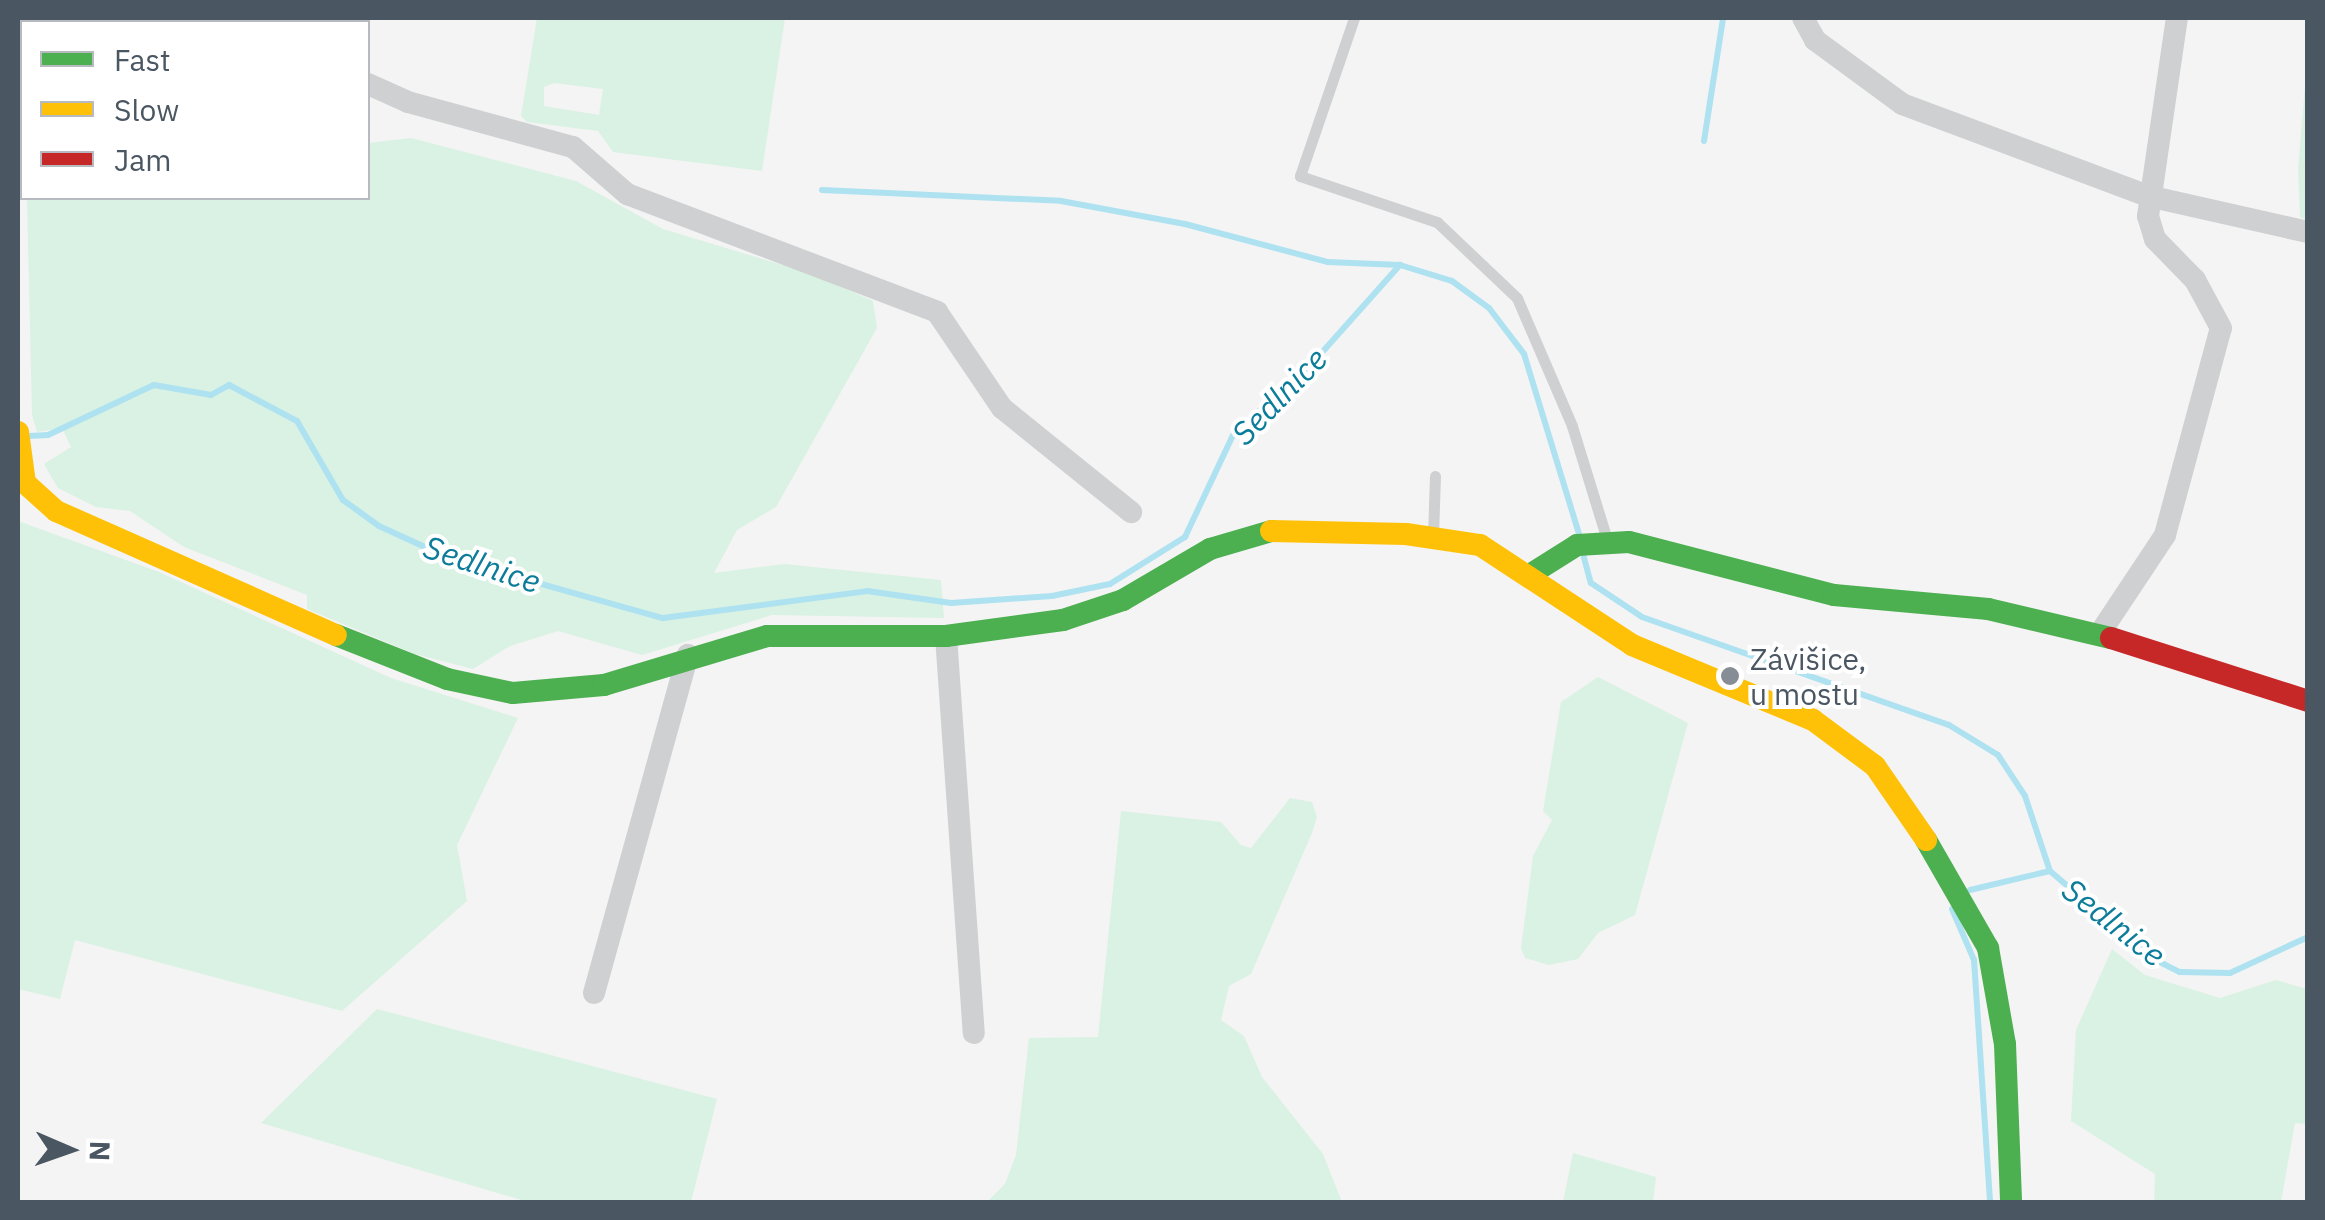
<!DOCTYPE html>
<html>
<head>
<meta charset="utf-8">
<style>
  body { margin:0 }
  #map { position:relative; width:2325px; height:1220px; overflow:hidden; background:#f4f4f4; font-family:"IBM Plex Sans",sans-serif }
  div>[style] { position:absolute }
  .green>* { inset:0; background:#d9f2e3 }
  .stream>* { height:6px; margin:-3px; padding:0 3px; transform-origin:3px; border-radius:3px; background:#aee2f0 }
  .lane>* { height:11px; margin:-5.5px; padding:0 5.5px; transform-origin:5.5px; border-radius:5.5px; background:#ced0d2 }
  .street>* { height:22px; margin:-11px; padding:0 11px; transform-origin:11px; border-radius:11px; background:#ced0d2 }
  .fast>* { height:22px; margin:-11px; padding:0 11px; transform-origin:11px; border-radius:11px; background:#4caf50 }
  .slow>* { height:22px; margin:-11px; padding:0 11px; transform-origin:11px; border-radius:11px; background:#ffc107 }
  .jam>* { height:22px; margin:-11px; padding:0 11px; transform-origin:11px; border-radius:11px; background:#c62828 }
  .dots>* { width:28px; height:28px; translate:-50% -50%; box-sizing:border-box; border:5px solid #fff; border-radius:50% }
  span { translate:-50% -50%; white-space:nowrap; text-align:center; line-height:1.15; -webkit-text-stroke:8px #fff; paint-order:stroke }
  .poi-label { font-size:30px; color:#4a5661 }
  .left { translate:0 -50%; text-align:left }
  .water-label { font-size:32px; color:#0c7c9b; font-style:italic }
  .frame { position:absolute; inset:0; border:20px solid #4a5661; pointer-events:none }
  .legend { position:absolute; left:20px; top:20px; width:350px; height:180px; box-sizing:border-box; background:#fff; border:2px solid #b7bbc0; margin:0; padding:12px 18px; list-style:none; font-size:30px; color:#4a5661 }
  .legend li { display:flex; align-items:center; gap:20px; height:50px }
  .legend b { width:50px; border:2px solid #b7bbc0 }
  .north { position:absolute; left:20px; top:1100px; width:100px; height:100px; -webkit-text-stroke:8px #fff; paint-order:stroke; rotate:92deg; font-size:28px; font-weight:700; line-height:40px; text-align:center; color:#4a5661 }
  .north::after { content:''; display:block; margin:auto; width:35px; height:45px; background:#4a5661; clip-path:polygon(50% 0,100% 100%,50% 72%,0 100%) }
</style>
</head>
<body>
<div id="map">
  <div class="green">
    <div style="clip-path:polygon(21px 18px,225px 18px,234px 22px,22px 22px,22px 81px)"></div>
    <div style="clip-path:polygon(evenodd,537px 18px,785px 18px,762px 171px,613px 152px,598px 131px,527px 122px,521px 116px,537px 18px,554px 83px,603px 89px,599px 115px,544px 106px,544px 87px,554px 83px)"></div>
    <div style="clip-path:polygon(2307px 62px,2308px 220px,2307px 220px,2300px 217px,2298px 169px)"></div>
    <div style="clip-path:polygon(411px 138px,576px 181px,663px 229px,809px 273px,873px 301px,877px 328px,776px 507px,737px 530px,714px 573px,784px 564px,941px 580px,944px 618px,772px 615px,642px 655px,558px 631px,510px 646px,473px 669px,415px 654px,307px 609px,307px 595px,184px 547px,130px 511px,96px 507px,58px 488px,44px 464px,71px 447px,62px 428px,37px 432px,32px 415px,27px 198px,368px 198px,368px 143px)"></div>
    <div style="clip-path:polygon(18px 521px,159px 572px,391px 678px,518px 718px,457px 845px,467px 901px,342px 1011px,75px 940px,60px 999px,18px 989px)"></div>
    <div style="clip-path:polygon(1598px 677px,1688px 723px,1635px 915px,1598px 933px,1578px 959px,1549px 965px,1525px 958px,1521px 948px,1533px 856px,1552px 820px,1543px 811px,1561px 702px)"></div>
    <div style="clip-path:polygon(1290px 798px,1312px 802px,1317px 817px,1312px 833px,1251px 974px,1229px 986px,1221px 1020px,1244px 1036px,1262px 1077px,1323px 1154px,1342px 1202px,987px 1202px,1005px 1184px,1016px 1155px,1029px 1038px,1098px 1037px,1121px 811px,1221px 822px,1241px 845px,1251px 848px)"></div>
    <div style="clip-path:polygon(2112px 949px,2145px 975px,2220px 998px,2276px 980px,2307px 989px,2307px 1124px,2295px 1123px,2281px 1202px,2154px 1202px,2155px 1174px,2071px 1121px,2076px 1030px)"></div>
    <div style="clip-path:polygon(377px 1009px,717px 1099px,691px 1202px,528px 1202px,261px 1123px)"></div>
    <div style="clip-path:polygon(1573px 1153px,1656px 1177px,1653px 1202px,1563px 1202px)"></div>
  </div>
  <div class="stream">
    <div style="left:1704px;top:141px;width:124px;rotate:-81.2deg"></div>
    <div style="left:822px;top:190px;width:239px;rotate:2.6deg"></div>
    <div style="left:1061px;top:201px;width:126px;rotate:10.5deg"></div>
    <div style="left:1185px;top:224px;width:148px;rotate:14.9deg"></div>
    <div style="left:1328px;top:262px;width:72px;rotate:2.4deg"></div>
    <div style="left:29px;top:436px;width:19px;rotate:-3deg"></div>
    <div style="left:48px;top:435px;width:117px;rotate:-25.3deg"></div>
    <div style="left:154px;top:385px;width:58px;rotate:10deg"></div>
    <div style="left:211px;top:395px;width:21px;rotate:-29deg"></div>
    <div style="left:229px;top:385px;width:77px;rotate:27.9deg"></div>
    <div style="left:297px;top:421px;width:91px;rotate:59.8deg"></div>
    <div style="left:343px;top:500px;width:44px;rotate:35.8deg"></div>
    <div style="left:379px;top:526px;width:77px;rotate:24.6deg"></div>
    <div style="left:449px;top:558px;width:222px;rotate:15.7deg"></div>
    <div style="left:663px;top:618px;width:206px;rotate:-7.5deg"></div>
    <div style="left:867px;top:591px;width:85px;rotate:8.1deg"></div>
    <div style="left:951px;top:603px;width:101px;rotate:-4deg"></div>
    <div style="left:1052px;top:596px;width:59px;rotate:-11.7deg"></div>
    <div style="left:1110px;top:584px;width:89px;rotate:-32.1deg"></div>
    <div style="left:1185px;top:537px;width:115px;rotate:-64.8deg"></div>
    <div style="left:1234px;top:433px;width:100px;rotate:-41.3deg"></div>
    <div style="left:1309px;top:367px;width:137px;rotate:-48.3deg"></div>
    <div style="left:1400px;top:265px;width:54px;rotate:17.1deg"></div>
    <div style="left:1452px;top:281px;width:46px;rotate:36.1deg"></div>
    <div style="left:1489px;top:308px;width:58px;rotate:52.7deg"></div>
    <div style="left:1524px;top:354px;width:191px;rotate:73deg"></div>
    <div style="left:1583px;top:554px;width:30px;rotate:75deg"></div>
    <div style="left:1591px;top:583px;width:61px;rotate:33.7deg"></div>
    <div style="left:1642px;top:617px;width:325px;rotate:19.4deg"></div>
    <div style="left:1949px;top:725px;width:57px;rotate:31.5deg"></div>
    <div style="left:1998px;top:755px;width:49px;rotate:56.6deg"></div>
    <div style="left:2025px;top:796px;width:79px;rotate:71.6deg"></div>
    <div style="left:2050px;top:871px;width:134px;rotate:40.5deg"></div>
    <div style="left:2152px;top:958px;width:31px;rotate:27deg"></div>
    <div style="left:2180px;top:972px;width:50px;rotate:1.1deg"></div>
    <div style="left:2230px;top:973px;width:86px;rotate:-24.8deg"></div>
    <div style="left:1970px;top:890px;width:82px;rotate:-13.4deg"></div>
    <div style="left:1952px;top:909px;width:56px;rotate:66.7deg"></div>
    <div style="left:1974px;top:960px;width:243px;rotate:86.2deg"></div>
  </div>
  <div class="lane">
    <div style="left:1354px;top:18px;width:167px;rotate:108.9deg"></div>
    <div style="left:1300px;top:176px;width:145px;rotate:18.6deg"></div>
    <div style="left:1437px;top:222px;width:110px;rotate:43.5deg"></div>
    <div style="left:1517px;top:298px;width:139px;rotate:66.7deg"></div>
    <div style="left:1572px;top:426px;width:119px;rotate:72.9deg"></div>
    <div style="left:1433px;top:536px;width:60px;rotate:-88.1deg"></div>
  </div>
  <div class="street">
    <div style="left:240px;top:18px;width:10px;rotate:24deg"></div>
    <div style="left:340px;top:18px;width:4px;rotate:76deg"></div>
    <div style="left:1803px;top:18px;width:25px;rotate:61deg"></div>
    <div style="left:1815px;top:40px;width:108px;rotate:36.3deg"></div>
    <div style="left:1902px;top:104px;width:263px;rotate:20.5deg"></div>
    <div style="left:2148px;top:196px;width:164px;rotate:12.7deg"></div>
    <div style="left:368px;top:84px;width:44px;rotate:24.2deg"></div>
    <div style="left:408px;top:102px;width:171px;rotate:15.3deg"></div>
    <div style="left:573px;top:147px;width:72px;rotate:41deg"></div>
    <div style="left:627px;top:194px;width:332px;rotate:20.8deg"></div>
    <div style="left:937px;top:312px;width:116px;rotate:55.9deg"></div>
    <div style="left:1002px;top:408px;width:166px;rotate:38.9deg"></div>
    <div style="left:2100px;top:633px;width:118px;rotate:-56.4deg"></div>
    <div style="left:2165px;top:535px;width:214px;rotate:-74.9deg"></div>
    <div style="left:2221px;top:328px;width:55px;rotate:-118.4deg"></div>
    <div style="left:2195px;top:280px;width:57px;rotate:-134.3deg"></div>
    <div style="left:2155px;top:239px;width:24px;rotate:-107deg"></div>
    <div style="left:2148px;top:216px;width:200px;rotate:-81.7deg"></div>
    <div style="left:946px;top:636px;width:398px;rotate:86deg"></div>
    <div style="left:594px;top:993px;width:351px;rotate:-74.5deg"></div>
  </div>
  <div class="fast">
    <div style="left:1531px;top:574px;width:54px;rotate:-32.2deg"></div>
    <div style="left:1577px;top:545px;width:52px;rotate:-3.3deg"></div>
    <div style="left:1629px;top:542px;width:212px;rotate:14.5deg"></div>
    <div style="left:1834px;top:595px;width:155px;rotate:5.2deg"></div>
    <div style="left:1988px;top:609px;width:126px;rotate:13.3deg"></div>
    <div style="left:336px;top:635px;width:119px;rotate:21.6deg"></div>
    <div style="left:447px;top:679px;width:67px;rotate:12deg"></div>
    <div style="left:513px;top:693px;width:91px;rotate:-5deg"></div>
    <div style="left:604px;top:685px;width:170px;rotate:-16.7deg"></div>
    <div style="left:767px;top:636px;width:179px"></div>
    <div style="left:946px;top:636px;width:118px;rotate:-7.8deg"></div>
    <div style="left:1063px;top:620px;width:63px;rotate:-18.4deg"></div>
    <div style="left:1123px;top:600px;width:101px;rotate:-30.4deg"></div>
    <div style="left:1210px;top:549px;width:64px;rotate:-16.4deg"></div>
    <div style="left:1926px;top:840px;width:125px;rotate:60.1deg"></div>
    <div style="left:1988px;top:948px;width:97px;rotate:80deg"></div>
    <div style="left:2005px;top:1044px;width:158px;rotate:87.8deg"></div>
  </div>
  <div class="slow">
    <div style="left:18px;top:432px;width:51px;rotate:82.2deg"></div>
    <div style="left:25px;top:483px;width:42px;rotate:42.1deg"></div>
    <div style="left:56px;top:511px;width:306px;rotate:23.9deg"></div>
    <div style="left:1271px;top:531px;width:135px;rotate:1.3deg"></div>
    <div style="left:1406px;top:534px;width:75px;rotate:8.5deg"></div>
    <div style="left:1480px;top:545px;width:182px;rotate:33.3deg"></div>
    <div style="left:1632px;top:645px;width:196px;rotate:22.5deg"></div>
    <div style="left:1813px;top:720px;width:77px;rotate:36.6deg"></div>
    <div style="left:1875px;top:766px;width:90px;rotate:55.4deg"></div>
  </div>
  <div class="jam">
    <div style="left:2111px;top:638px;width:207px;rotate:17.7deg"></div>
  </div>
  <div class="dots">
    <div style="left:1730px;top:676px;background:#868d94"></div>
  </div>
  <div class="poi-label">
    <span class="left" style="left:1750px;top:676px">Závišice,<br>u mostu</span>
  </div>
  <div class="water-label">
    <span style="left:1279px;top:396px;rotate:-46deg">Sedlnice</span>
    <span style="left:482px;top:564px;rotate:18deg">Sedlnice</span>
    <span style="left:2114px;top:922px;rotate:38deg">Sedlnice</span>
  </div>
  <div class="frame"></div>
  <ul class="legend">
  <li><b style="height:12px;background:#4caf50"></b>Fast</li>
  <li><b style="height:12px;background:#ffc107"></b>Slow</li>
  <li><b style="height:12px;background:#c62828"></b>Jam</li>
  </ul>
  <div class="north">N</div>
</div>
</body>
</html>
